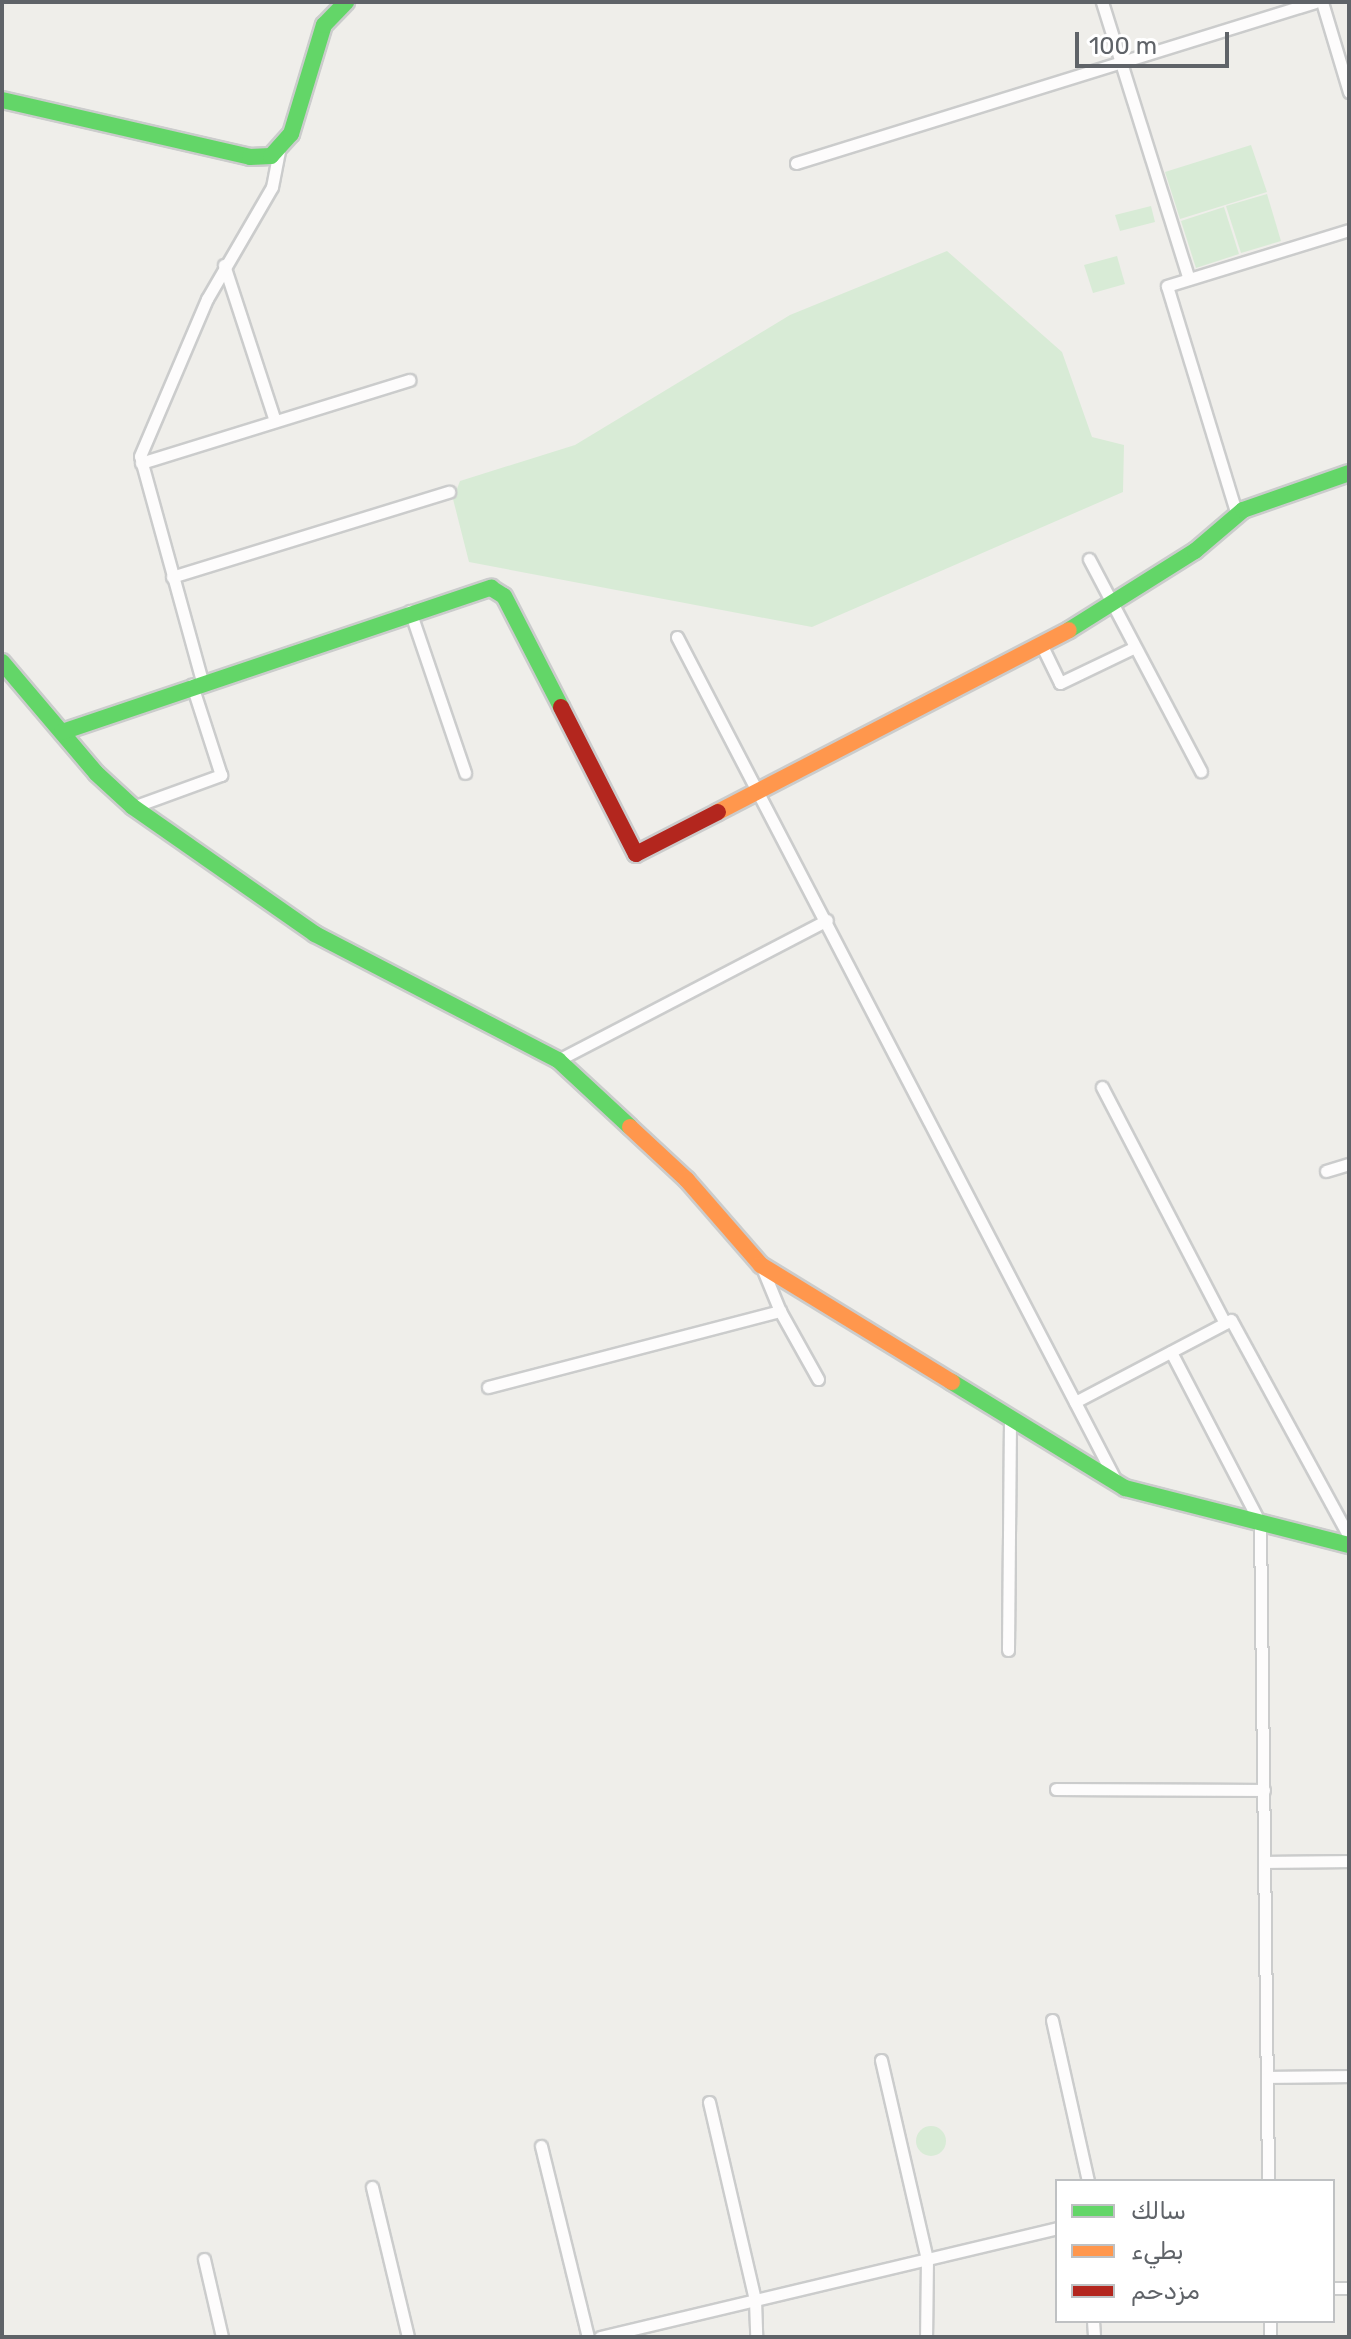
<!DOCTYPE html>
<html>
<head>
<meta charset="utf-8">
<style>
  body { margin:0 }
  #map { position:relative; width:1351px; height:2339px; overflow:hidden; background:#efeeea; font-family:Rubik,"Noto Sans Arabic",sans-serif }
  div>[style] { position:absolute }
  .green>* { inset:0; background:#d8ebd6 }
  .round { border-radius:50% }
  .roads { filter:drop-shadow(2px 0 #cbcccc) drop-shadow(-2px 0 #cbcccc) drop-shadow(0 2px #cbcccc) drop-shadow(0 -2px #cbcccc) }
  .street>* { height:11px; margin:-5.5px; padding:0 5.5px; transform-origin:5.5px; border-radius:5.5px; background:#fdfcfc }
  .fast>* { height:16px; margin:-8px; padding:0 8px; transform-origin:8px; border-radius:8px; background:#63d668 }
  .slow>* { height:16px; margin:-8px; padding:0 8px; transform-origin:8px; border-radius:8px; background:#ff974d }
  .jam>* { height:16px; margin:-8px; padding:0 8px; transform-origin:8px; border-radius:8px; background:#b3261e }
  span { translate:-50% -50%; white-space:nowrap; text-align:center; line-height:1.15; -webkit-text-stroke:6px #fff; paint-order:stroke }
  .frame { position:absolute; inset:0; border:4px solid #5f6368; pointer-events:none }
  .legend { position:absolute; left:1055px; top:2179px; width:280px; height:144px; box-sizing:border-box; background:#fff; border:2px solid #bfc1c3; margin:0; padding:10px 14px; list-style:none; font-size:24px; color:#5f6368 }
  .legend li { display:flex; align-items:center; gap:16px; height:40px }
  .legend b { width:40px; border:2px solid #bfc1c3 }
  .scale { position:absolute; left:1075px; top:32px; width:154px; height:36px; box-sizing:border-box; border:4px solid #5f6368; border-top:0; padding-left:10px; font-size:24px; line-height:28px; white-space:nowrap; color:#5f6368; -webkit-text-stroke:6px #fff; paint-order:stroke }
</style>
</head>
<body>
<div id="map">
  <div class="green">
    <div style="clip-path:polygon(1251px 145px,1267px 192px,1180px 219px,1165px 172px)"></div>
    <div style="clip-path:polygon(1267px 194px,1281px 241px,1241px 253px,1226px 206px)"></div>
    <div style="clip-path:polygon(1151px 206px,1155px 222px,1120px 231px,1115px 215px)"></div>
    <div style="clip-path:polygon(1224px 207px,1239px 254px,1196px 268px,1181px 221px)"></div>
    <div style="clip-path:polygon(947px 251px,1062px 352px,1092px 437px,1124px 445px,1123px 492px,812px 627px,469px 562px,453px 499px,460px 481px,575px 445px,790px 315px)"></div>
    <div style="clip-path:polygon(1117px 256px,1125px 284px,1093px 293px,1084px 265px)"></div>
    <div class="round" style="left:916px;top:2126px;width:30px;height:30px"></div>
  </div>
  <div class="roads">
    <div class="street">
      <div style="left:1102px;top:2px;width:290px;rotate:72.6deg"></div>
      <div style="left:1322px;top:2px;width:94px;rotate:73.3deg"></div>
      <div style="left:796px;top:163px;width:543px;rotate:-17.23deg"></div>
      <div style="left:224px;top:265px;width:164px;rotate:71.9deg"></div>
      <div style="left:141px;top:463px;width:281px;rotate:-17.2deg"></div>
      <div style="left:1237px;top:515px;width:239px;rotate:-107deg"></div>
      <div style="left:1167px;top:286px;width:190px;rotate:-17.1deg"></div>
      <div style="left:1089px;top:559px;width:240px;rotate:62.2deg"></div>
      <div style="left:172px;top:577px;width:290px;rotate:-17.1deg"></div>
      <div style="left:410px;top:611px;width:171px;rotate:71.2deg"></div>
      <div style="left:677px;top:637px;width:951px;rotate:62.52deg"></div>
      <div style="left:1042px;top:646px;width:41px;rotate:64.1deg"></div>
      <div style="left:1060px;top:683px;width:83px;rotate:-25.6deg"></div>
      <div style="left:202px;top:681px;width:233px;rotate:-105.4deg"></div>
      <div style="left:140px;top:456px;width:171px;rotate:-66.9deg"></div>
      <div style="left:207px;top:299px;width:129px;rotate:-59.9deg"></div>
      <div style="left:272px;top:187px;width:36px;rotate:-79deg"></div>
      <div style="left:133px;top:807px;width:94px;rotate:-20deg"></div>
      <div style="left:221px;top:775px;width:95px;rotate:-107.9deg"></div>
      <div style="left:558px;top:1060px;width:303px;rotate:-27.5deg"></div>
      <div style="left:1102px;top:1087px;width:266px;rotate:62.5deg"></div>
      <div style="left:1326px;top:1171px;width:24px;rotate:-17deg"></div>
      <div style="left:761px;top:1265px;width:50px;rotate:67.6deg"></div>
      <div style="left:780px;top:1311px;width:78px;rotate:60.8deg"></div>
      <div style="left:1171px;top:1352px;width:193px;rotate:62.5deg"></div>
      <div style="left:1260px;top:1523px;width:658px;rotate:89.3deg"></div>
      <div style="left:488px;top:1387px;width:302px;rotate:-14.6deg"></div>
      <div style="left:1075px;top:1402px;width:176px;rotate:-27.7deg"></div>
      <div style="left:1231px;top:1320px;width:246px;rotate:61.4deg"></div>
      <div style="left:1008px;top:1650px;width:231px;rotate:-89.5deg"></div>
      <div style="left:1056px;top:1789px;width:208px;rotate:0.3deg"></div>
      <div style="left:1265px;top:1862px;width:84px;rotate:-0.7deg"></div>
      <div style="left:1052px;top:2020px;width:165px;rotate:77.4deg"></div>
      <div style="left:881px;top:2060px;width:204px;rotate:77deg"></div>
      <div style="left:927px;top:2259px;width:78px;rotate:90.7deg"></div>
      <div style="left:1268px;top:2077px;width:81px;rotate:-0.7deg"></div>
      <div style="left:709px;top:2102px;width:203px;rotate:76.9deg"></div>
      <div style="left:755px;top:2300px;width:37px;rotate:88deg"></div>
      <div style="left:541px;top:2146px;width:197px;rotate:76.2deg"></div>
      <div style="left:372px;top:2187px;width:154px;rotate:76.5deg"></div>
      <div style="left:204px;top:2259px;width:80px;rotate:77deg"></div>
      <div style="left:1333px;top:2288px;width:16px"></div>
      <div style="left:1093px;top:2321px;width:16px;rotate:86deg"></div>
      <div style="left:1270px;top:2321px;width:16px;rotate:90deg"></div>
      <div style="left:600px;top:2337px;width:470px;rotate:-13.4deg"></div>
    </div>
    <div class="fast">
      <div style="left:2px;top:100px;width:254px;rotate:12.9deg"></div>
      <div style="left:250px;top:157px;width:21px;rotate:-3deg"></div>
      <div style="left:271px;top:156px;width:30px;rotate:-48deg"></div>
      <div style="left:291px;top:134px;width:114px;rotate:-73.2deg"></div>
      <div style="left:324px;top:25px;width:32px;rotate:-46deg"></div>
      <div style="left:1069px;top:630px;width:149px;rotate:-32.1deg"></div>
      <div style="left:1195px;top:551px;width:63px;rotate:-40.5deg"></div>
      <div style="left:1243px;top:510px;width:112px;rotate:-19.2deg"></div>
      <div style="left:2px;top:662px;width:145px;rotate:49.7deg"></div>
      <div style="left:96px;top:773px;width:50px;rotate:42.6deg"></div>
      <div style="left:133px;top:807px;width:222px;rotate:34.9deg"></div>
      <div style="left:315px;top:934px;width:274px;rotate:27.4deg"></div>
      <div style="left:558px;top:1060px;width:98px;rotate:42.9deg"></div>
      <div style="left:62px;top:732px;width:453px;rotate:-18.6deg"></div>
      <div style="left:491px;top:588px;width:15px;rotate:32deg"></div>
      <div style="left:504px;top:596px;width:125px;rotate:62.8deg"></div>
      <div style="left:952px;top:1382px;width:203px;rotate:31.5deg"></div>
      <div style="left:1125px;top:1488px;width:231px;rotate:14.3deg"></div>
    </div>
    <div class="slow">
      <div style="left:718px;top:812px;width:395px;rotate:-27.4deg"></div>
      <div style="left:630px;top:1127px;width:78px;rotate:42.9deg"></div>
      <div style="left:687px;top:1180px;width:113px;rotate:49deg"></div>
      <div style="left:761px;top:1265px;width:224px;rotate:31.5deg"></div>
    </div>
    <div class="jam">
      <div style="left:561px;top:707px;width:165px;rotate:63deg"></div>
      <div style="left:636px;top:854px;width:92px;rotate:-27.1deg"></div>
    </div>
  </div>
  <div class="frame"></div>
  <ul class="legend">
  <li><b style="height:10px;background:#63d668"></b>سالك</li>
  <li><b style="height:10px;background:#ff974d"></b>بطيء</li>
  <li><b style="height:10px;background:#b3261e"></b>مزدحم</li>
  </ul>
  <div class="scale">100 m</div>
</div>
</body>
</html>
